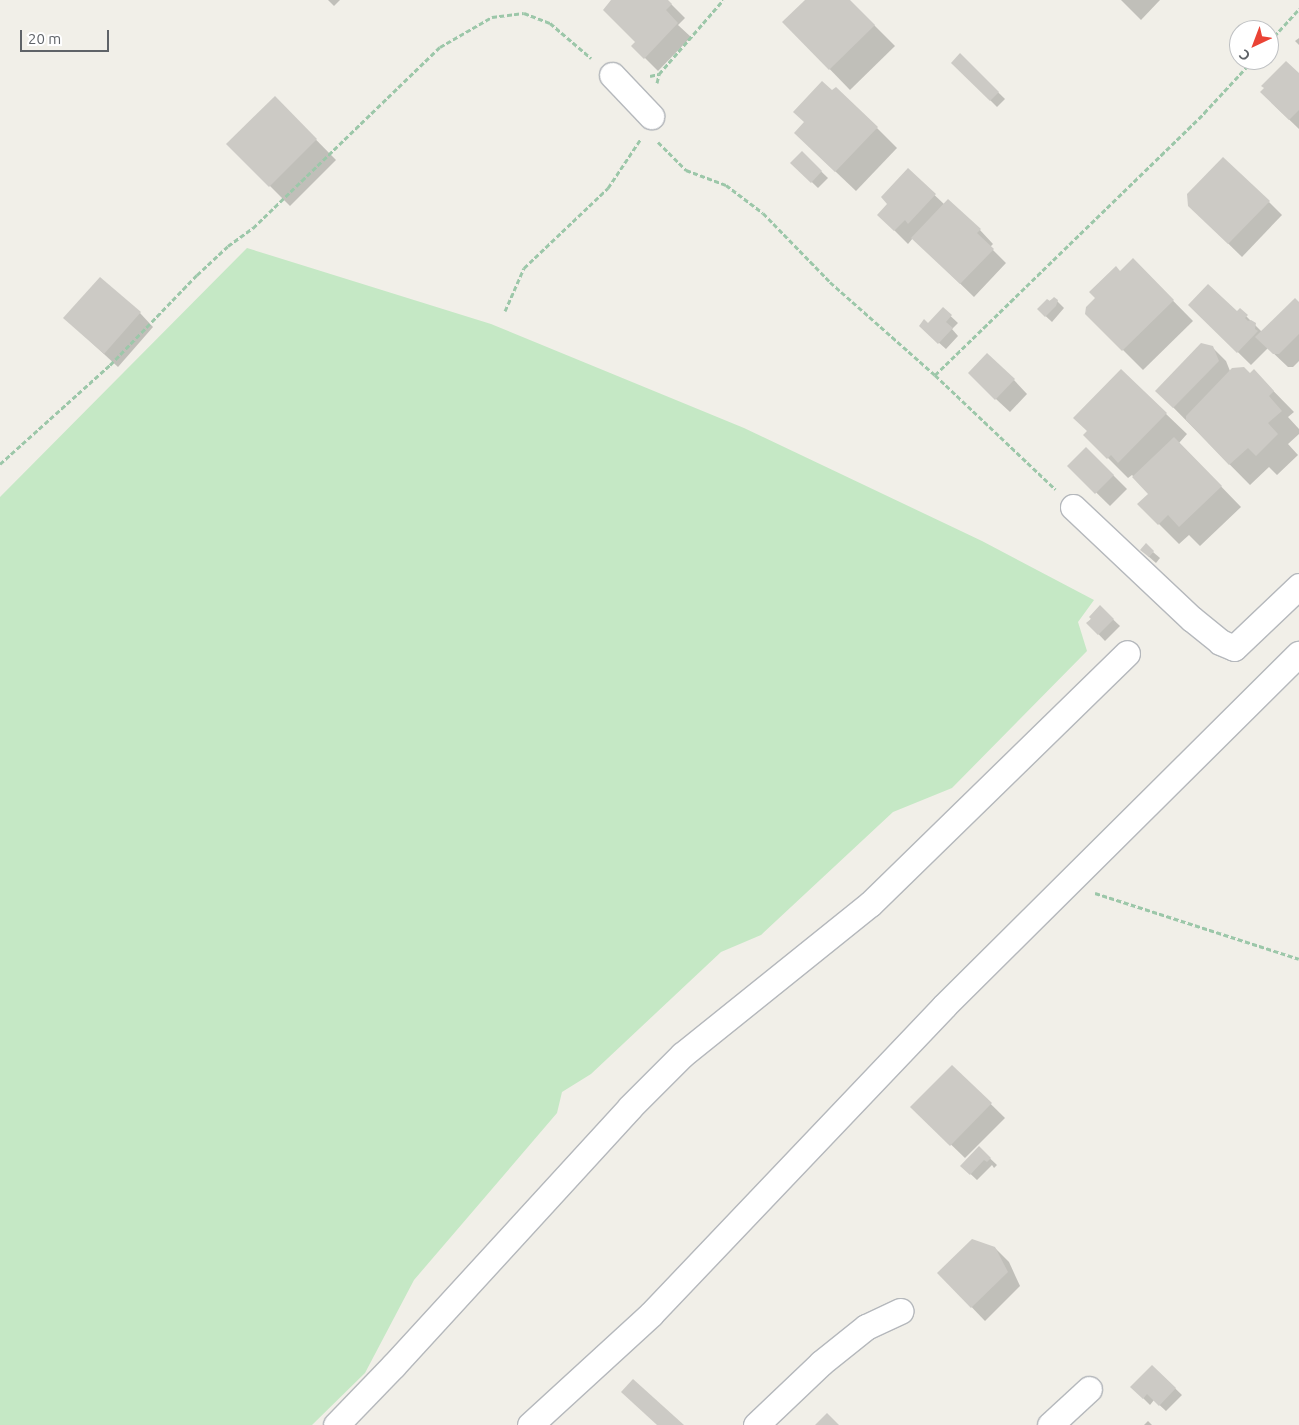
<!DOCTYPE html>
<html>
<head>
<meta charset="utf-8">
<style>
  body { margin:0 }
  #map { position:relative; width:1299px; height:1425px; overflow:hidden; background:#f1efe8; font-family:Ubuntu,sans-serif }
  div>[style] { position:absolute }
  .green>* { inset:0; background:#c5e8c5 }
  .shadow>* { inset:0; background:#0003 }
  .building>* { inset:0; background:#cccac5 }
  .path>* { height:3px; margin-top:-1.5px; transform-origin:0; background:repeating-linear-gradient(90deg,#9cc7a9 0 5px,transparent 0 7.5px) }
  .roads { filter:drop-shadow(1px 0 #b5b8bc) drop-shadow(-1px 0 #b5b8bc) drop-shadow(0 1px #b5b8bc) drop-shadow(0 -1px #b5b8bc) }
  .street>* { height:25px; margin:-12.5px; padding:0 12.5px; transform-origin:12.5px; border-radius:12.5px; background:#fff }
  span { translate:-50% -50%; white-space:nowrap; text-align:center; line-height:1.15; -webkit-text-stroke:5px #fff; paint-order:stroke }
  .north { position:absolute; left:1229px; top:20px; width:50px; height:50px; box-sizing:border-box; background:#fff; border:1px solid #bfc1c3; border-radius:50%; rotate:223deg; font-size:14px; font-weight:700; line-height:20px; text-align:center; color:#5f6368 }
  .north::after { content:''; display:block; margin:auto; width:18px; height:22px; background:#ea4335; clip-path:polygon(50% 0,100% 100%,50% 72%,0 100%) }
  .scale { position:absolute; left:20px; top:30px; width:89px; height:22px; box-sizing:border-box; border:2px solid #5f6368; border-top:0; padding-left:6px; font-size:15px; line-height:18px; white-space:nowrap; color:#5f6368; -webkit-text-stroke:4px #fff; paint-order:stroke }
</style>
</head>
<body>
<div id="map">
  <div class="green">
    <div style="clip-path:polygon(247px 248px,491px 324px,744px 428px,982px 541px,1094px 600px,1078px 622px,1087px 651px,952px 788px,893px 812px,761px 935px,721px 952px,591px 1074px,562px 1092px,557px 1113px,414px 1280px,365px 1373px,312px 1425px,0 1425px,0 497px)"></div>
  </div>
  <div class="shadow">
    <div style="clip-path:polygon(328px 0,340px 0,334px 6px)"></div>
    <div style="clip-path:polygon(612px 0,667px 0,685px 18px,678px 25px,691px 37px,658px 71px,633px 46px,637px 42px)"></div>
    <div style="clip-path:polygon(806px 0,849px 0,895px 46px,850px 90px,784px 22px)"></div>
    <div style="clip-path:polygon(1121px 0,1160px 0,1141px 20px)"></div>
    <div style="clip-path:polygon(1299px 38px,1299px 45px,1295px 41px)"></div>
    <div style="clip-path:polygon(960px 55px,1005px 99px,997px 107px,953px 63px)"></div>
    <div style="clip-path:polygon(1299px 75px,1299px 129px,1275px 106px)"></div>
    <div style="clip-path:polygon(275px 98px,336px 160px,290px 206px,228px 144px)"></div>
    <div style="clip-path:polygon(877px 128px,897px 148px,856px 191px,816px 153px)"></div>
    <div style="clip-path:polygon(802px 153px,828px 178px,818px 188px,792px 163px)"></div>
    <div style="clip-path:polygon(908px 170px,945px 205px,948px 201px,980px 230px,993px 244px,990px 247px,1006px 263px,974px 297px,913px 238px,908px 244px,879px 215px,889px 204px)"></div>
    <div style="clip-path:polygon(1269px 202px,1282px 215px,1242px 257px,1204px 220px)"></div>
    <div style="clip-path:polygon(1133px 260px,1193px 321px,1143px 370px,1087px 314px)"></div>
    <div style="clip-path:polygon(1054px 298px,1064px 308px,1052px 322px,1038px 309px)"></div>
    <div style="clip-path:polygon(1299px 304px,1299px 361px,1293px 367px,1288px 367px,1268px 348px,1251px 365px,1190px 305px,1237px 313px,1240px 310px,1262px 332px)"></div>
    <div style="clip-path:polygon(943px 309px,958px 323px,952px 329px,958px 336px,946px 349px,920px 326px,929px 325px)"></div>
    <div style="clip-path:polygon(140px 313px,153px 327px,118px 367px,65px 318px)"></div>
    <div style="clip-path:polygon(1212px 347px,1226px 361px,1230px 371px,1250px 375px,1254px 371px,1294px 412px,1288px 417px,1299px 429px,1299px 434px,1288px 444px,1298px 455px,1277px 475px,1269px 467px,1250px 485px,1157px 391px)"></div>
    <div style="clip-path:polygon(1121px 371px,1187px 434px,1179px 443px,1241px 507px,1200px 546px,1189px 535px,1179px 544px,1159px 524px,1150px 494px,1132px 475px,1128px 478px,1085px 435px)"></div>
    <div style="clip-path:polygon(1014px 380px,1027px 394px,1010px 412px,983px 387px)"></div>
    <div style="clip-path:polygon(1086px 448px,1127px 489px,1110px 506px,1069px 466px)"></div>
    <div style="clip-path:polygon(1153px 552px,1160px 558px,1156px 563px,1148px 556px)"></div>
    <div style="clip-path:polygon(1100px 607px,1120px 626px,1105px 641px,1088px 623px)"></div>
    <div style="clip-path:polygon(952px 1066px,1005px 1118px,965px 1158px,912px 1107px)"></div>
    <div style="clip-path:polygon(979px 1148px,997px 1165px,994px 1168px,992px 1165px,977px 1180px,962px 1166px)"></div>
    <div style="clip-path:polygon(995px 1248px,1009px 1262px,1020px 1286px,985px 1321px,939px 1273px)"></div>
    <div style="clip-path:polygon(1152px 1366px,1182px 1395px,1166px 1411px,1154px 1400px,1150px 1405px,1132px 1387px)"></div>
    <div style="clip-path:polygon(1148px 1421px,1152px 1425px,1144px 1425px)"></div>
  </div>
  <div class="building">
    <div style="clip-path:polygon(611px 0,668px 0,672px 4px,666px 10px,678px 23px,644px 59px,631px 46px,635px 42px,603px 10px)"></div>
    <div style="clip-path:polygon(805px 0,850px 0,875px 25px,829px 70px,782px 22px)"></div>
    <div style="clip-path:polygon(960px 53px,999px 92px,990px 101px,951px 63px)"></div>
    <div style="clip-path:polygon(1286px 61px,1299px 73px,1299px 110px,1289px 120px,1260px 92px,1264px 88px,1261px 86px)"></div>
    <div style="clip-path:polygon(822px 81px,832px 90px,836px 87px,878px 127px,835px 172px,794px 133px,804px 122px,793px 112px)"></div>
    <div style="clip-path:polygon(275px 96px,317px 139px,269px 187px,226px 144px)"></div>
    <div style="clip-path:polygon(802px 151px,822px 171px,811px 183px,790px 163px)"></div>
    <div style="clip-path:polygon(1223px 157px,1270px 201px,1228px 244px,1188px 206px,1187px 194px)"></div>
    <div style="clip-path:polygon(908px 168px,936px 194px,908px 224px,905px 220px,894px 231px,877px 215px,887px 204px,881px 197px)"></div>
    <div style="clip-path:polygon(948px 199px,981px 229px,977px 233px,994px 249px,960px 284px,911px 238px)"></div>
    <div style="clip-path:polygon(1133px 258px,1174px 300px,1122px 351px,1085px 314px,1086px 307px,1095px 298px,1089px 292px,1116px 266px,1120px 271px)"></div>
    <div style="clip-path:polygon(100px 277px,141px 312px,104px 354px,63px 318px)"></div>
    <div style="clip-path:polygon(1208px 284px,1237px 311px,1240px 308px,1248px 315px,1245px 318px,1248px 321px,1251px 320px,1256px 323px,1255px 329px,1258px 331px,1237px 353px,1188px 305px)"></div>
    <div style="clip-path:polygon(1054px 297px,1058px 300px,1056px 306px,1045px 317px,1037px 309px,1047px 299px,1050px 301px)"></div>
    <div style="clip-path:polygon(1295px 298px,1299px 302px,1299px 334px,1279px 354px,1273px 354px,1255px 337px)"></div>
    <div style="clip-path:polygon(943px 307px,952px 315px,946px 322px,953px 328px,938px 344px,919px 326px,924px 319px,928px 323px)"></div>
    <div style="clip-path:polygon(1201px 343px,1213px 346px,1219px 361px,1173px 408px,1155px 391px)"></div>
    <div style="clip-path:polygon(987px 353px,1015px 379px,995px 400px,968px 373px)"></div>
    <div style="clip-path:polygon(1244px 367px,1250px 373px,1254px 369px,1274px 391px,1269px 396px,1282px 411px,1268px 423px,1278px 434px,1256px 456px,1248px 448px,1229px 465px,1186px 420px,1186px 416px,1232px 368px)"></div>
    <div style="clip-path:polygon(1121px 369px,1167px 413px,1118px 463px,1111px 455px,1107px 459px,1083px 435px,1087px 431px,1073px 418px)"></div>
    <div style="clip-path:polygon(1174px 437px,1222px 486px,1179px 527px,1168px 515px,1158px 525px,1137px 504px,1148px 494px,1132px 477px)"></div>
    <div style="clip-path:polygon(1086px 447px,1114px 475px,1095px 494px,1067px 466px)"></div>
    <div style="clip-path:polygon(1146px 543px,1154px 551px,1149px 557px,1140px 550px)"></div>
    <div style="clip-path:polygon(1100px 605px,1114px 619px,1098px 635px,1086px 623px,1091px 619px,1089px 617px)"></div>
    <div style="clip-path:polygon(952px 1065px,992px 1103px,950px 1146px,910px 1107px)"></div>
    <div style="clip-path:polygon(979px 1146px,991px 1158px,987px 1162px,984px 1160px,970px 1175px,960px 1166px)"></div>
    <div style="clip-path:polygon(972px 1239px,995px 1247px,1008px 1272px,971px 1308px,937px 1273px)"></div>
    <div style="clip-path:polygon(1152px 1365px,1176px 1388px,1159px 1406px,1147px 1394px,1143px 1399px,1130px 1387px)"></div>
    <div style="clip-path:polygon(633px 1379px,684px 1425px,657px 1425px,621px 1392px)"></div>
    <div style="clip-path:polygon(827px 1413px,839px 1425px,815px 1425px)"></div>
  </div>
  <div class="path">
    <div style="left:1269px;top:42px;width:45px;rotate:-47.7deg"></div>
    <div style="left:650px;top:76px;width:9px;rotate:-13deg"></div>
    <div style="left:657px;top:83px;width:9px;rotate:-77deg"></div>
    <div style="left:659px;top:74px;width:98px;rotate:-49.1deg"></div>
    <div style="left:658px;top:142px;width:40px;rotate:45deg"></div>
    <div style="left:686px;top:170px;width:43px;rotate:20.6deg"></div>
    <div style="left:726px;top:185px;width:46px;rotate:37.1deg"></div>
    <div style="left:763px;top:213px;width:96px;rotate:45.8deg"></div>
    <div style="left:830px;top:282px;width:140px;rotate:41.5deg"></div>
    <div style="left:935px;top:375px;width:166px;rotate:43.5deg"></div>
    <div style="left:505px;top:311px;width:47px;rotate:-66.2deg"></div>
    <div style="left:524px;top:268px;width:116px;rotate:-43.6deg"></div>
    <div style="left:608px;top:188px;width:58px;rotate:-56.3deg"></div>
    <div style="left:935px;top:375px;width:376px;rotate:-44.2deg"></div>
    <div style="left:1204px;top:113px;width:72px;rotate:-47.2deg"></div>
    <div style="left:0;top:464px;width:148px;rotate:-42deg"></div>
    <div style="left:110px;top:365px;width:125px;rotate:-46deg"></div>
    <div style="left:197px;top:275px;width:42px;rotate:-43.1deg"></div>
    <div style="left:228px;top:246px;width:31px;rotate:-36deg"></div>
    <div style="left:253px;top:228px;width:260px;rotate:-44.1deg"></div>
    <div style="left:440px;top:47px;width:60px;rotate:-30deg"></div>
    <div style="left:492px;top:17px;width:32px;rotate:-7deg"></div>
    <div style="left:524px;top:13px;width:28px;rotate:21deg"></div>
    <div style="left:550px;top:23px;width:54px;rotate:40.5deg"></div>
    <div style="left:1095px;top:893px;width:214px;rotate:17.9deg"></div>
  </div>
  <div class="roads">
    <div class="street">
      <div style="left:612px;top:75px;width:57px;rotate:46.4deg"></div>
      <div style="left:1073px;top:507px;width:163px;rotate:43.3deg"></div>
      <div style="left:1192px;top:619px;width:36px;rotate:39deg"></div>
      <div style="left:1220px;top:642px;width:15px;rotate:23deg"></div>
      <div style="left:1234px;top:648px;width:90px;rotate:-43.6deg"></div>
      <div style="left:336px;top:1425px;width:82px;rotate:-46deg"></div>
      <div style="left:393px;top:1366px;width:351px;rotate:-47.5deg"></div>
      <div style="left:630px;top:1107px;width:74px;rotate:-45deg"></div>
      <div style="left:682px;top:1055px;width:241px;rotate:-38.8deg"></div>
      <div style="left:870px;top:904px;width:359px;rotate:-44.3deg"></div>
      <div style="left:530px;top:1425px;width:164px;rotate:-42.5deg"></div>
      <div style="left:651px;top:1314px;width:425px;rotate:-46.4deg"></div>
      <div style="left:944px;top:1006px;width:500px;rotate:-44.8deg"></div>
      <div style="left:756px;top:1425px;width:90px;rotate:-43.6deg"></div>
      <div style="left:821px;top:1363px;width:58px;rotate:-38.7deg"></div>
      <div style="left:866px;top:1327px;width:38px;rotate:-25deg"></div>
      <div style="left:1050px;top:1425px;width:53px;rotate:-42.7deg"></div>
    </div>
  </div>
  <div class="north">С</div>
  <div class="scale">20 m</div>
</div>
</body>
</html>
